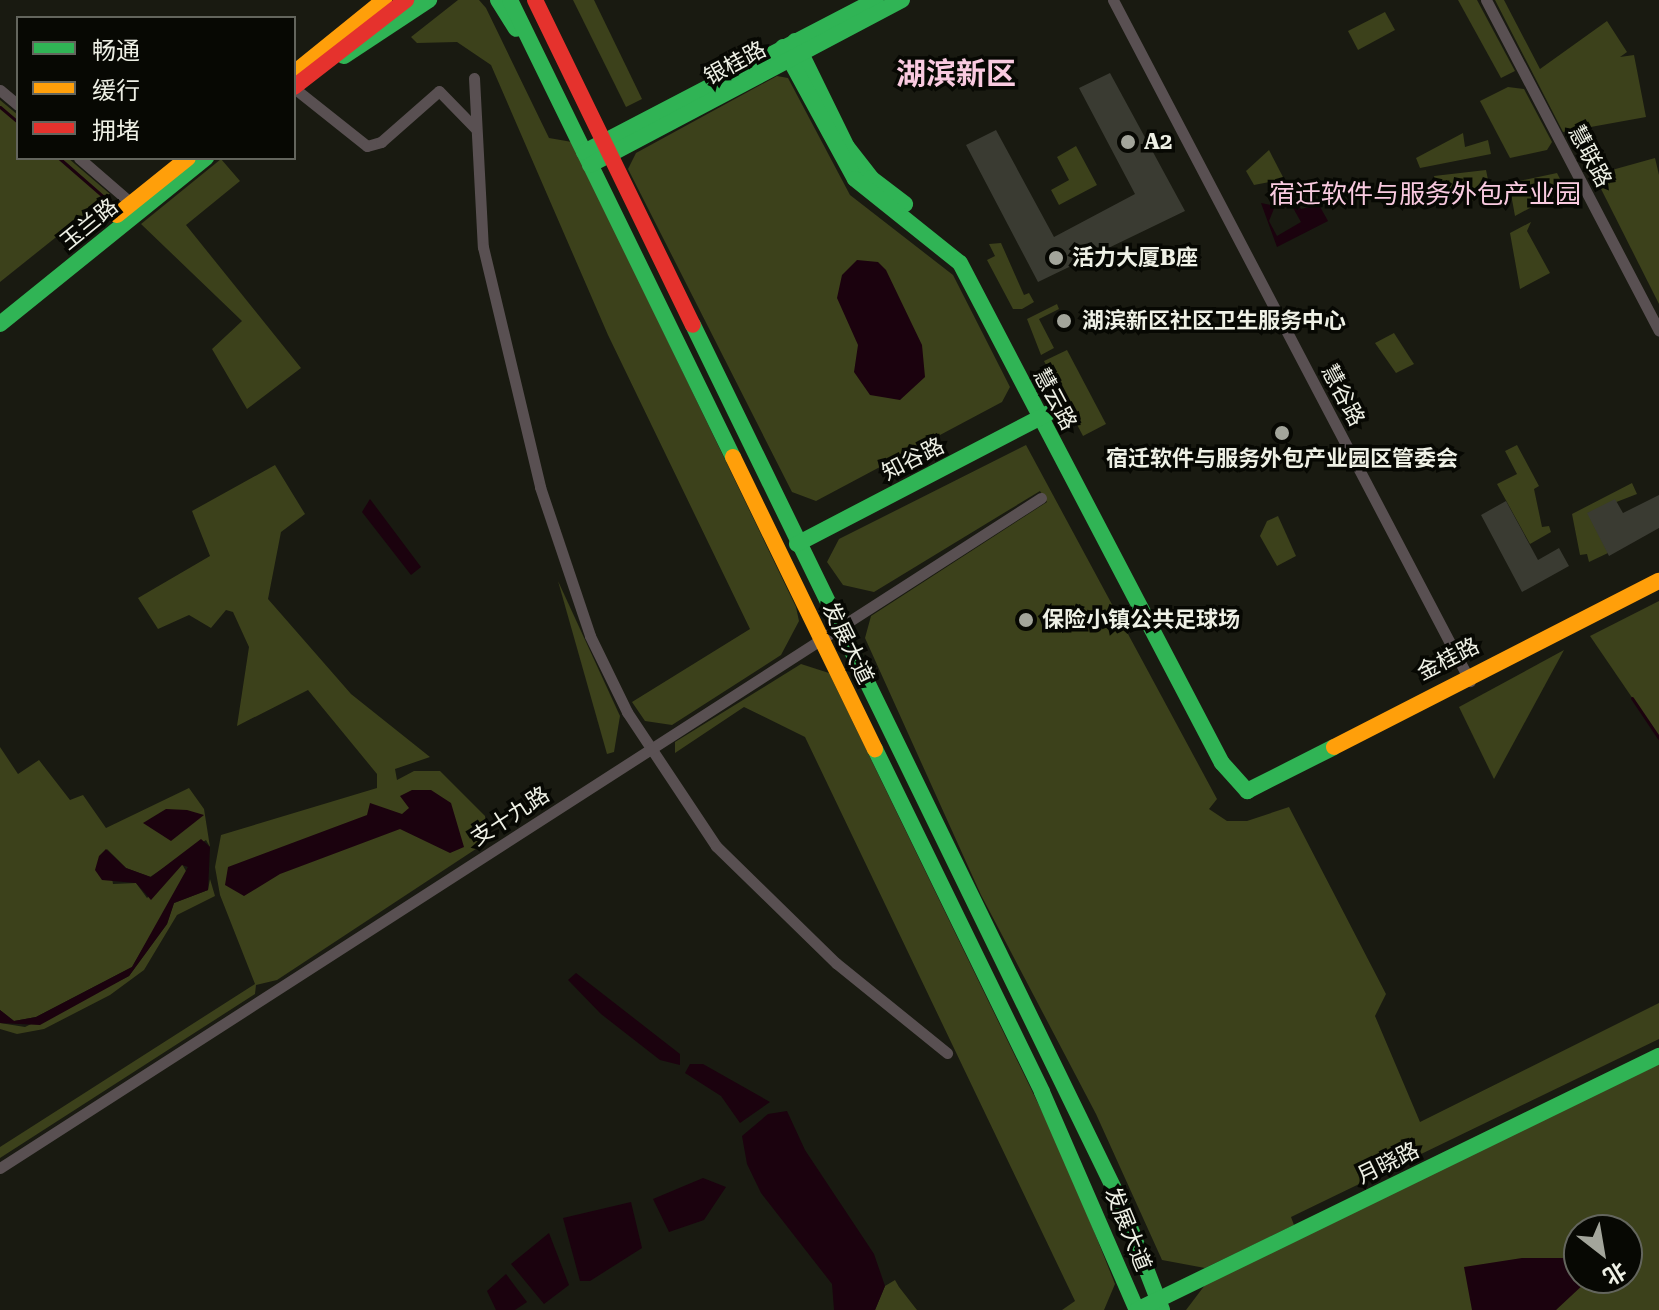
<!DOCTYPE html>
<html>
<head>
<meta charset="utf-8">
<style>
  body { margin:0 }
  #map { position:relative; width:1659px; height:1310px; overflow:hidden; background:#191a11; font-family:"Roboto Serif","Noto Sans SC",serif }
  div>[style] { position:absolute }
  .green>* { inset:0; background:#3c411b }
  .water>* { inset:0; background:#1b020e }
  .stream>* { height:3px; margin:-1.5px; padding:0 1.5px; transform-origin:1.5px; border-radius:1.5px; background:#1b020e }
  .building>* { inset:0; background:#3a3b32 }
  .street>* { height:11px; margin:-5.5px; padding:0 5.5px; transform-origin:5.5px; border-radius:5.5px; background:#595052 }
  .fast>* { height:16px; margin:-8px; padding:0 8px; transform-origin:8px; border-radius:8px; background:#30b455 }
  .slow>* { height:16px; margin:-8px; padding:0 8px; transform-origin:8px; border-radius:8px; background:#ff9f0a }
  .jam>* { height:16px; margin:-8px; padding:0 8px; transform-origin:8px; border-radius:8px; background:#e5322d }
  .dots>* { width:22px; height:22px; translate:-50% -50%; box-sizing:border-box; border:4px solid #070803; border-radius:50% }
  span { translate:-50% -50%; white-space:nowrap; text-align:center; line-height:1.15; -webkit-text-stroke:7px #070803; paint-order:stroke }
  .street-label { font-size:22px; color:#eef0e5 }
  .poi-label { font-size:22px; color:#eef0e5; font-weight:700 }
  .left { translate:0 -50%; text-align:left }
  .quarter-label { font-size:26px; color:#f9cae0 }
  .district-label { font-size:30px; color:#f9cae0; font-weight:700 }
  .legend { position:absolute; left:16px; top:16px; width:280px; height:144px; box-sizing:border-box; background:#070803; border:2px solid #63655d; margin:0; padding:10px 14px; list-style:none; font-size:24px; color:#eef0e5 }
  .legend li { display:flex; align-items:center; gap:16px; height:40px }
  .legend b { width:40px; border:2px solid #63655d }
  .north { position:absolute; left:1563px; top:1214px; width:80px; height:80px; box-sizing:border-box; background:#070803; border:2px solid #63655d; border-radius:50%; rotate:149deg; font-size:22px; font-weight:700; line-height:32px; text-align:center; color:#eef0e5 }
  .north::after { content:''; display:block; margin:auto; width:28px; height:36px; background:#a3a59b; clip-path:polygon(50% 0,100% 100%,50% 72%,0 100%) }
</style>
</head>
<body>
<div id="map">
  <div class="green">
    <div style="clip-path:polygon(458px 0,479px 0,486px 8px,549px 138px,572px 142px,796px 607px,799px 621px,781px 655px,672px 725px,645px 721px,632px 702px,750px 629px,608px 335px,491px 65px,457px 42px,417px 43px,411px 37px)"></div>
    <div style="clip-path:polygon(573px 0,594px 0,642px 99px,626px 107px)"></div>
    <div style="clip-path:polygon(1458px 0,1477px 0,1515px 71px,1501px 78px)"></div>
    <div style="clip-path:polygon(1495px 0,1504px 0,1540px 69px,1607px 21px,1627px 52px,1620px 57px,1634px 55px,1646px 117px,1563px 132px)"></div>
    <div style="clip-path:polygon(1385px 12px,1395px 30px,1358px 50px,1348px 31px)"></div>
    <div style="clip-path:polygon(777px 76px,788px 78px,850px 195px,953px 275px,1010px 387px,1002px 402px,816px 501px,792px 492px,628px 169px,636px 153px)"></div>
    <div style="clip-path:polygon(1508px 87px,1524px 89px,1552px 142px,1547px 150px,1510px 158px,1480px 101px)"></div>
    <div style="clip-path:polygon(0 100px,18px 115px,18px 158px,68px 158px,110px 194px,0 282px)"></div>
    <div style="clip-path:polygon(1463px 133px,1465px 147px,1488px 140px,1491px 154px,1420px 168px,1416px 158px)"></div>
    <div style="clip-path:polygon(1076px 146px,1097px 185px,1059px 205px,1051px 190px,1069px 180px,1057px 157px)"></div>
    <div style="clip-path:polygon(1269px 150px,1284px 179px,1254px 185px,1246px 171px)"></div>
    <div style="clip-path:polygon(1655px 158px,1659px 175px,1659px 304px,1594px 175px)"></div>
    <div style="clip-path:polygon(221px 159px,240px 181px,186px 225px,301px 368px,247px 409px,212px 349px,242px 321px,141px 224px)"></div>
    <div style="clip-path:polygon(1486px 170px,1492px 199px,1486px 202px,1482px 196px,1469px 202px,1461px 188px,1437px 192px,1434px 176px)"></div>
    <div style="clip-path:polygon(1557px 173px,1565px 189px,1515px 216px,1509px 183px)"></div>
    <div style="clip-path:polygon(1531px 222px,1527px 231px,1550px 273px,1520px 289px,1510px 233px)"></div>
    <div style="clip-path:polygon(1001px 243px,1024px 295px,1029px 293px,1034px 302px,1022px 309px,1013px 309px,987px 260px,995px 256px,989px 244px)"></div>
    <div style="clip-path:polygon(1057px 304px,1059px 309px,1039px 319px,1054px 348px,1041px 355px,1027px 319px)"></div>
    <div style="clip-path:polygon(1394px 333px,1414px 364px,1396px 373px,1375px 343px)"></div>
    <div style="clip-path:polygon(1067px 350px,1106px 424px,1083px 436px,1044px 361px)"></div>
    <div style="clip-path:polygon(1026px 445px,1217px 799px,1209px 809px,1227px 821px,1247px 821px,1289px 807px,1386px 994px,1375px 1016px,1420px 1122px,1659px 1003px,1659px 1039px,1291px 1217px,1294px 1225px,1205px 1268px,1162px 1260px,1096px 1114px,981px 895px,865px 638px,871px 616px,1047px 502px,1040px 491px,874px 592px,843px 585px,827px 562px,839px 539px)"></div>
    <div style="clip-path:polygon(1517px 445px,1539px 486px,1534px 489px,1542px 527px,1549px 526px,1551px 532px,1530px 544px,1497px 484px,1517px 474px,1505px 451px)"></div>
    <div style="clip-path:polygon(275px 465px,305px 514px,281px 532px,268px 599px,351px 694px,430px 757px,395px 769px,397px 780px,414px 771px,440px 771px,485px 816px,488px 841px,277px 980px,256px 985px,255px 994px,0 1158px,0 1147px,255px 984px,220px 895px,215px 867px,221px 835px,377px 788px,377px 774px,308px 690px,237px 726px,249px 647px,233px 612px,226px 610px,211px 628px,189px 615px,158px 629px,138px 598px,210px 556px,192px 511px)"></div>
    <div style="clip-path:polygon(1632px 483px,1637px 494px,1588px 513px,1608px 553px,1589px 562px,1587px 554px,1580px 555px,1572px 514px)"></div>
    <div style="clip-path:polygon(1278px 516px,1296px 556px,1277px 566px,1260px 536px,1267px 521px)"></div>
    <div style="clip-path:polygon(558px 581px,620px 716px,614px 752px,607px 754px)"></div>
    <div style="clip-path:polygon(1659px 601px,1659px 737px,1590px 636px)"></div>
    <div style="clip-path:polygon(1564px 650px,1494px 779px,1459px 707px)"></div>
    <div style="clip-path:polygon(801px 664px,829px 673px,1066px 1161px,1115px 1284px,1104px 1310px,1062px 1310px,1075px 1301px,805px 737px,744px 707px,675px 753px,675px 742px)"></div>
    <div style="clip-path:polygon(0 747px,18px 774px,39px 760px,70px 800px,83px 795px,106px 828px,189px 788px,204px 809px,210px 847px,206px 840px,150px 877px,126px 868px,107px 849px,113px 884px,136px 883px,147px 898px,182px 864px,187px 873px,132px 967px,36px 1017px,14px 1021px,0 1010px)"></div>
    <div style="clip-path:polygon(210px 879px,215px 896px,177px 915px,144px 970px,110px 995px,44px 1029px,17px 1034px,0 1029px,0 1023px,25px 1027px,129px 976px,167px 924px,174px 903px,208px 890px)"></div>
    <div style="clip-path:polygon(evenodd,1659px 1064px,1659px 1310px,1186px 1310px,1208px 1281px,1659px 1064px,1579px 1230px,1627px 1230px,1627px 1278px,1579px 1278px,1579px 1230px)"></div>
    <div style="clip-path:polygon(895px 1280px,899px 1287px,917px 1310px,875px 1310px,885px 1286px)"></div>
  </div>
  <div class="water">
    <div style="clip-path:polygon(1294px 196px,1301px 209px,1319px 205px,1328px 221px,1277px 247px,1261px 203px,1275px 206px,1269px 221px,1277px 236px,1301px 222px,1288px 199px)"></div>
    <div style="clip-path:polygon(857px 260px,878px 262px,886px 270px,922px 345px,925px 377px,900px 400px,870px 395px,854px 372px,858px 345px,837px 298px,842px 275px)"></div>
    <div style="clip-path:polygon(370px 499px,421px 567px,411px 575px,362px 512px)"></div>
    <div style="clip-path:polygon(412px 790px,431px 790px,451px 803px,464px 847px,450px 853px,400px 829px,280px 874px,244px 896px,225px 885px,228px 867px,367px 815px,370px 803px,402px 814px,409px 808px,400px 796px)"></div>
    <div style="clip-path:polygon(166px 809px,187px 810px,204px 815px,171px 841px,143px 823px)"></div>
    <div style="clip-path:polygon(201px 839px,210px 847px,208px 890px,174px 903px,167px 924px,129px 976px,40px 1025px,0 1023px,0 1010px,14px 1021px,36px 1017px,132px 967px,188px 867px,182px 865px,151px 900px,136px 883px,102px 880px,95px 870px,99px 856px,106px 849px,126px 868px,151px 877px)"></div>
    <div style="clip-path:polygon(576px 973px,680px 1054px,680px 1065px,660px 1060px,601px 1014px,568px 980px)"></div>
    <div style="clip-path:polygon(690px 1064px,703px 1064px,770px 1102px,740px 1123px,721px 1096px,685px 1073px)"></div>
    <div style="clip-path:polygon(787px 1111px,805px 1150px,874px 1254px,885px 1286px,875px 1310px,834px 1310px,832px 1284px,761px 1193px,747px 1164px,742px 1136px,768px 1114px)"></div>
    <div style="clip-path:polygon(703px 1178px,726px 1187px,704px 1220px,669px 1232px,653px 1199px)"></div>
    <div style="clip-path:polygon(631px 1202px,642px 1248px,590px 1281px,580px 1281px,563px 1218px)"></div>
    <div style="clip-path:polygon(549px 1233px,569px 1285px,544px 1304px,511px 1264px)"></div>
    <div style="clip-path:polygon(1522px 1258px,1579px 1258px,1579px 1278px,1586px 1282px,1556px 1310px,1472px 1310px,1464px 1267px)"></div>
    <div style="clip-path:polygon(506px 1274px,527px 1302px,515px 1310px,496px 1310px,487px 1291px)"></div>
  </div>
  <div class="stream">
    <div style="left:0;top:107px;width:23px;rotate:40deg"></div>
    <div style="left:59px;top:158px;width:61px;rotate:41deg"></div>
    <div style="left:1632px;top:698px;width:48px;rotate:56deg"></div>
  </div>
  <div class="building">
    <div style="clip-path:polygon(1110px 73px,1185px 211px,1038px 282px,966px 145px,996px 130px,1054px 237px,1135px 194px,1079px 88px)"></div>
    <div style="clip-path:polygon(1659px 495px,1659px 528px,1609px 556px,1587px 513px,1615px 499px,1623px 513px)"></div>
    <div style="clip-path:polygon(1506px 501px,1538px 560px,1559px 548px,1569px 566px,1522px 592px,1481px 515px)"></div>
  </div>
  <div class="street">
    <div style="left:1113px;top:0;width:769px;rotate:62.34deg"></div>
    <div style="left:1486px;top:0;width:373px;rotate:62.4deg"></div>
    <div style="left:474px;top:78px;width:169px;rotate:87deg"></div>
    <div style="left:483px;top:247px;width:247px;rotate:76.6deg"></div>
    <div style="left:540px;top:487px;width:157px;rotate:71.4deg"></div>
    <div style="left:590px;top:636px;width:85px;rotate:64deg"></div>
    <div style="left:627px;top:712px;width:161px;rotate:56.4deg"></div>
    <div style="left:716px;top:846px;width:168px;rotate:44.3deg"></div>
    <div style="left:836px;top:963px;width:143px;rotate:39deg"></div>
    <div style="left:294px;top:88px;width:93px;rotate:38.5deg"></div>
    <div style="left:367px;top:146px;width:15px;rotate:-16deg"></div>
    <div style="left:381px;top:142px;width:77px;rotate:-41.3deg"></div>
    <div style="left:439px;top:91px;width:52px;rotate:45.8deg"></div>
    <div style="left:0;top:90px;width:23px;rotate:40deg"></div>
    <div style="left:79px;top:158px;width:77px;rotate:40.8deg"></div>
    <div style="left:0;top:1168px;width:1238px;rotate:-32.77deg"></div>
  </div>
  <div class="fast">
    <div style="left:498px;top:0;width:34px;rotate:58deg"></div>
    <div style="left:510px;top:0;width:509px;rotate:63.99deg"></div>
    <div style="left:795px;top:41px;width:118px;rotate:63.9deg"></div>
    <div style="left:847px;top:147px;width:39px;rotate:52deg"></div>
    <div style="left:871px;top:178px;width:43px;rotate:37.4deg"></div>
    <div style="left:783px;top:47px;width:150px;rotate:61.4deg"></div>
    <div style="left:855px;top:179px;width:134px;rotate:38.7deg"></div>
    <div style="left:960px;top:263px;width:564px;rotate:62.35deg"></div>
    <div style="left:1222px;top:763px;width:38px;rotate:48deg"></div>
    <div style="left:1247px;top:791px;width:97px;rotate:-26.8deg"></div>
    <div style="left:344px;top:56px;width:102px;rotate:-33.4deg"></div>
    <div style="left:584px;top:152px;width:329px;rotate:-27.5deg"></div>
    <div style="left:590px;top:165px;width:353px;rotate:-27.9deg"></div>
    <div style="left:0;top:324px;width:265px;rotate:-38.9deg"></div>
    <div style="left:693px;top:325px;width:972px;rotate:64.01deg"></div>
    <div style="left:1119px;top:1199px;width:119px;rotate:68.8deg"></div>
    <div style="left:797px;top:544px;width:282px;rotate:-27.5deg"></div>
    <div style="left:875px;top:749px;width:381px;rotate:64deg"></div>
    <div style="left:1042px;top:1092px;width:238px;rotate:66.5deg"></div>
    <div style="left:1137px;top:1310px;width:581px;rotate:-25.95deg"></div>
  </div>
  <div class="slow">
    <div style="left:294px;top:73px;width:116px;rotate:-39deg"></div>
    <div style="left:117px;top:215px;width:91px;rotate:-38.8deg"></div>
    <div style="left:733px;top:457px;width:325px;rotate:64.1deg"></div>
    <div style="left:1334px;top:747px;width:365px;rotate:-27.1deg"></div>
  </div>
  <div class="jam">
    <div style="left:535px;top:0;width:361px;rotate:64.1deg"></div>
    <div style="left:294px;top:87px;width:142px;rotate:-37.8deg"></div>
  </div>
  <div class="dots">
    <div style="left:1128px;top:142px;background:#a3a59b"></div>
    <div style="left:1056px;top:258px;background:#a3a59b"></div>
    <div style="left:1064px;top:321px;background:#a3a59b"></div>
    <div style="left:1282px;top:433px;background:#a3a59b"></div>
    <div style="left:1026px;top:620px;background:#a3a59b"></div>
  </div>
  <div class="street-label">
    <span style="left:735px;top:63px;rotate:-28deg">银桂路</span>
    <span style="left:1590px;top:156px;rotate:62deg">慧联路</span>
    <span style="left:89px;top:224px;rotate:-39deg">玉兰路</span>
    <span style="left:1343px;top:395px;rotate:62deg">慧谷路</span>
    <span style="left:1055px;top:399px;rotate:62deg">慧云路</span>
    <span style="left:913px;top:459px;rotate:-27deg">知谷路</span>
    <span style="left:848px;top:643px;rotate:64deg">发展大道</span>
    <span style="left:1448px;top:659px;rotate:-27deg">金桂路</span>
    <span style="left:510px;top:816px;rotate:-33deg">支十九路</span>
    <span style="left:1388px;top:1163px;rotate:-26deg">月晓路</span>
    <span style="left:1128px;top:1229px;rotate:68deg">发展大道</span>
  </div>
  <div class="poi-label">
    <span class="left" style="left:1144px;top:142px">A2</span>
    <span class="left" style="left:1072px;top:258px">活力大厦B座</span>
    <span class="left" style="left:1082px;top:321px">湖滨新区社区卫生服务中心</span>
    <span style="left:1282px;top:459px">宿迁软件与服务外包产业园区管委会</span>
    <span class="left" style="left:1042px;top:620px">保险小镇公共足球场</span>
  </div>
  <div class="quarter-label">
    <span style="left:1425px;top:195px">宿迁软件与服务外包产业园</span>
  </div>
  <div class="district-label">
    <span style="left:956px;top:74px">湖滨新区</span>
  </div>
  <ul class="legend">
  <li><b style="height:10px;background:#30b455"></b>畅通</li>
  <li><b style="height:10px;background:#ff9f0a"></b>缓行</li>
  <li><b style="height:10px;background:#e5322d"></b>拥堵</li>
  </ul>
  <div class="north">北</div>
</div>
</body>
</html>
